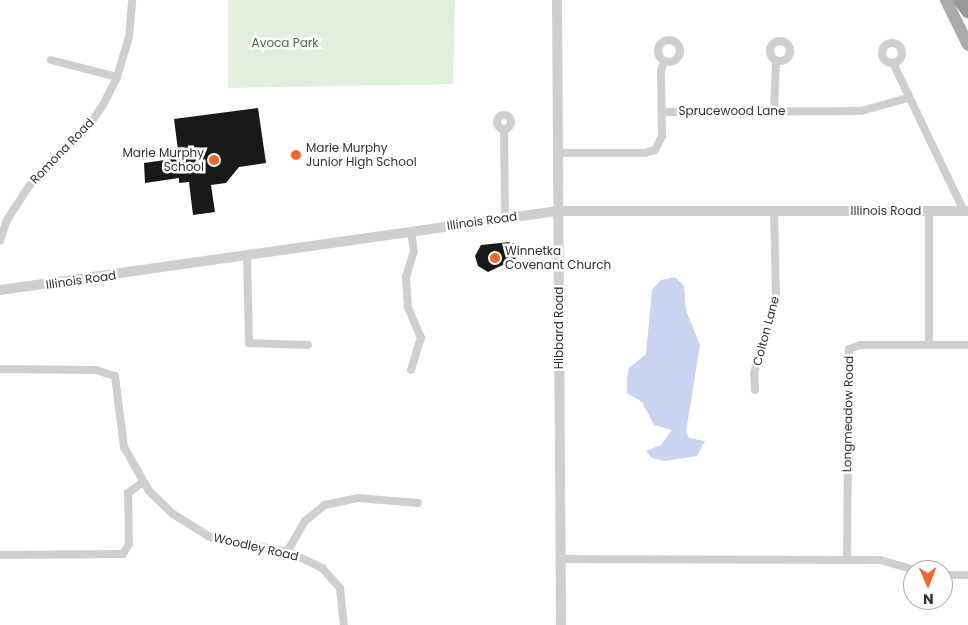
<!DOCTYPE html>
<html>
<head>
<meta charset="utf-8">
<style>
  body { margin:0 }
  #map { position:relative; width:968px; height:625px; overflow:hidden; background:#fff; font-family:Poppins,sans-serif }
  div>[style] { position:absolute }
  .green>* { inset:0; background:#e2efdf }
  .water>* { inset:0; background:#cad3f0 }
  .building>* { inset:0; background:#191919 }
  .minor>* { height:8px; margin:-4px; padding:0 4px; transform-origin:4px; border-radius:4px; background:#cfcfcf }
  .minor>.ring { margin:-4px; padding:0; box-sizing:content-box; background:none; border:8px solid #cfcfcf; border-radius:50% }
  .tertiary>* { height:10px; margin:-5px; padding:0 5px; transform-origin:5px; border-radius:5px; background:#cfcfcf }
  .primary>* { height:12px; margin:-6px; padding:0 6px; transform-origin:6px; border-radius:6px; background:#aaa }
  .motorway>* { height:14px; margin:-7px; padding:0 7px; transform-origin:7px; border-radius:7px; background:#999 }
  .dots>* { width:14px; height:14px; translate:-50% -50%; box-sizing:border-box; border:2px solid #fff; border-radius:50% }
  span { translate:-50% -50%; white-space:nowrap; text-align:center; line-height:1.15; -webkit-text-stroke:5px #fff; paint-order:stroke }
  .park-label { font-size:12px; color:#3f723a }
  .street-label { font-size:12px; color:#323232 }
  .poi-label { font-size:12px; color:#323232 }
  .left { translate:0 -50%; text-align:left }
  .right { translate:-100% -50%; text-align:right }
  .north { position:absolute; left:903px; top:560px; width:50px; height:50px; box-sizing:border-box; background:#fff; border:1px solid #adadad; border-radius:50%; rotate:179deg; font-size:14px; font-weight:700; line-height:20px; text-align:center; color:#323232 }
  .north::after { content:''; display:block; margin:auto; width:18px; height:22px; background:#f56627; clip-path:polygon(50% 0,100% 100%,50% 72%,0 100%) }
</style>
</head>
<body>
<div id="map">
  <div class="green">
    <div style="clip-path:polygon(228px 0,455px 0,453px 84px,228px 88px)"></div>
  </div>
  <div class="water">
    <div style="clip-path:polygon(675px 277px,684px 286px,686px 310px,700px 345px,686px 432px,689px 438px,705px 441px,697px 456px,664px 461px,652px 458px,646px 451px,661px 445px,672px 430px,654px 425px,642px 402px,627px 393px,627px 379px,629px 368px,646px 354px,652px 290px,661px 280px)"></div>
  </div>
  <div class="building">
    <div style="clip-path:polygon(258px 108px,266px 163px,239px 167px,226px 183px,211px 185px,215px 212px,193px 215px,189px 182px,179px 183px,179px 178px,145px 183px,144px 163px,179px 158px,174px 119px)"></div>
    <div style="clip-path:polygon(510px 242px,515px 244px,518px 255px,515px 259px,488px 272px,478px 266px,475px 256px,481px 245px)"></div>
  </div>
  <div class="minor">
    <div class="ring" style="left:658px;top:40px;width:14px;height:14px"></div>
    <div class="ring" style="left:770px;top:41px;width:12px;height:12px"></div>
    <div class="ring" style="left:882px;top:43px;width:12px;height:12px"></div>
    <div style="left:51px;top:60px;width:68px;rotate:14.4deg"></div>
    <div style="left:893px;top:63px;width:164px;rotate:64.4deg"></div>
    <div style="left:774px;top:111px;width:50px;rotate:-87.7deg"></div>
    <div style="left:662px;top:112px;width:199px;rotate:-0.3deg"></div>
    <div style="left:861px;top:111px;width:49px;rotate:-15.5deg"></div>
    <div class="ring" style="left:497px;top:115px;width:6px;height:6px"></div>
    <div style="left:504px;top:129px;width:88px;rotate:89.3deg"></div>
    <div style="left:558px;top:153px;width:87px"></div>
    <div style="left:645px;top:153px;width:10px;rotate:-17deg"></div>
    <div style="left:655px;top:150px;width:16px;rotate:-63deg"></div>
    <div style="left:662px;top:136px;width:65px;rotate:-90.9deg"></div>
    <div style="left:661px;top:71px;width:10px;rotate:-73deg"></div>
    <div style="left:929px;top:211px;width:133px;rotate:90deg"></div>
    <div style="left:0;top:241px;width:22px;rotate:-72deg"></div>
    <div style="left:7px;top:220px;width:40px;rotate:-57.1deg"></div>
    <div style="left:29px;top:186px;width:80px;rotate:-44.5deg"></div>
    <div style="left:86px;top:130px;width:30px;rotate:-56deg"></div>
    <div style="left:103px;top:105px;width:31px;rotate:-63deg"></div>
    <div style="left:117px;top:77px;width:42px;rotate:-73.3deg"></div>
    <div style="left:129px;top:37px;width:37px;rotate:-85deg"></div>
    <div style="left:247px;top:255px;width:88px;rotate:88.7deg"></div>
    <div style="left:249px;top:343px;width:59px;rotate:1.9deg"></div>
    <div style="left:0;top:369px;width:96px;rotate:0.6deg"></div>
    <div style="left:96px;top:370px;width:20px;rotate:18deg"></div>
    <div style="left:115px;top:376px;width:72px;rotate:82.8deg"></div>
    <div style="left:124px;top:447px;width:51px;rotate:60.4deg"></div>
    <div style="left:149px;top:491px;width:33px;rotate:44deg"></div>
    <div style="left:173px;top:514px;width:44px;rotate:31.9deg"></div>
    <div style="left:210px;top:537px;width:80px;rotate:10.8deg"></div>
    <div style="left:289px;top:552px;width:37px;rotate:26deg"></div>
    <div style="left:322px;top:568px;width:27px;rotate:48deg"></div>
    <div style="left:340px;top:588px;width:37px;rotate:84deg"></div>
    <div style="left:411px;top:370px;width:34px;rotate:-73deg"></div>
    <div style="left:421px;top:338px;width:34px;rotate:-113deg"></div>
    <div style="left:408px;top:307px;width:30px;rotate:-94deg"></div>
    <div style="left:406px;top:277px;width:27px;rotate:-73deg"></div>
    <div style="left:414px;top:251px;width:20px;rotate:-99deg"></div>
    <div style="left:755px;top:390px;width:17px;rotate:-93deg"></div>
    <div style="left:754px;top:373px;width:79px;rotate:-73.9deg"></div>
    <div style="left:776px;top:297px;width:86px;rotate:-91.3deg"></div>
    <div style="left:287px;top:552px;width:36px;rotate:-60deg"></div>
    <div style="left:305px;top:521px;width:26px;rotate:-39deg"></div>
    <div style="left:325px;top:505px;width:33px;rotate:-12deg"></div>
    <div style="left:357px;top:498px;width:61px;rotate:4.7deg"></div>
    <div style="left:0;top:555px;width:123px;rotate:-0.5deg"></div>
    <div style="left:123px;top:554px;width:12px;rotate:-59deg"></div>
    <div style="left:129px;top:544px;width:51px;rotate:-91.1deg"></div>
    <div style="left:128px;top:493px;width:19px;rotate:-36deg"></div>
    <div style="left:560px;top:559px;width:320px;rotate:0.2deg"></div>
    <div style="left:880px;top:560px;width:36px;rotate:16deg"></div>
    <div style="left:847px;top:559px;width:210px;rotate:-89.5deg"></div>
    <div style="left:849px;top:349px;width:12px;rotate:-20deg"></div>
    <div style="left:860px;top:345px;width:108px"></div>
    <div style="left:943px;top:575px;width:25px"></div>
  </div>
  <div class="tertiary">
    <div style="left:557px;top:0;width:625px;rotate:89.63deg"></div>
    <div style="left:0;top:290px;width:564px;rotate:-8.06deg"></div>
    <div style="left:558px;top:211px;width:410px"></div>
  </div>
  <div class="primary">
    <div style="left:946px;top:0;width:50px;rotate:63.9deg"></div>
  </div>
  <div class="motorway">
    <div style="left:960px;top:0;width:14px;rotate:54deg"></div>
  </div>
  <div class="dots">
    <div style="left:296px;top:155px;background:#f56627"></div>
    <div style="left:214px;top:160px;background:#f56627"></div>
    <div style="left:495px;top:258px;background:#f56627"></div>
  </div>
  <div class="park-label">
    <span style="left:285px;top:43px">Avoca Park</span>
  </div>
  <div class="street-label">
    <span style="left:732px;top:111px">Sprucewood Lane</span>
    <span style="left:62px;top:151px;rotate:-46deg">Romona Road</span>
    <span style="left:886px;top:211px">Illinois Road</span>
    <span style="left:482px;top:221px;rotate:-8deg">Illinois Road</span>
    <span style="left:81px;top:280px;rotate:-8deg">Illinois Road</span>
    <span style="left:559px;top:328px;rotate:-90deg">Hibbard Road</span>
    <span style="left:766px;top:331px;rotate:-75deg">Colton Lane</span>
    <span style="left:848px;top:414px;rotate:-89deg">Longmeadow Road</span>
    <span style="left:256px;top:547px;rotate:13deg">Woodley Road</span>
  </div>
  <div class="poi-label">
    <span class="left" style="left:306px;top:155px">Marie Murphy<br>Junior High School</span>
    <span class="right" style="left:204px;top:160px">Marie Murphy<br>School</span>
    <span class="left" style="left:505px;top:258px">Winnetka<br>Covenant Church</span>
  </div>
  <div class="north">N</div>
</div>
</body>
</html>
